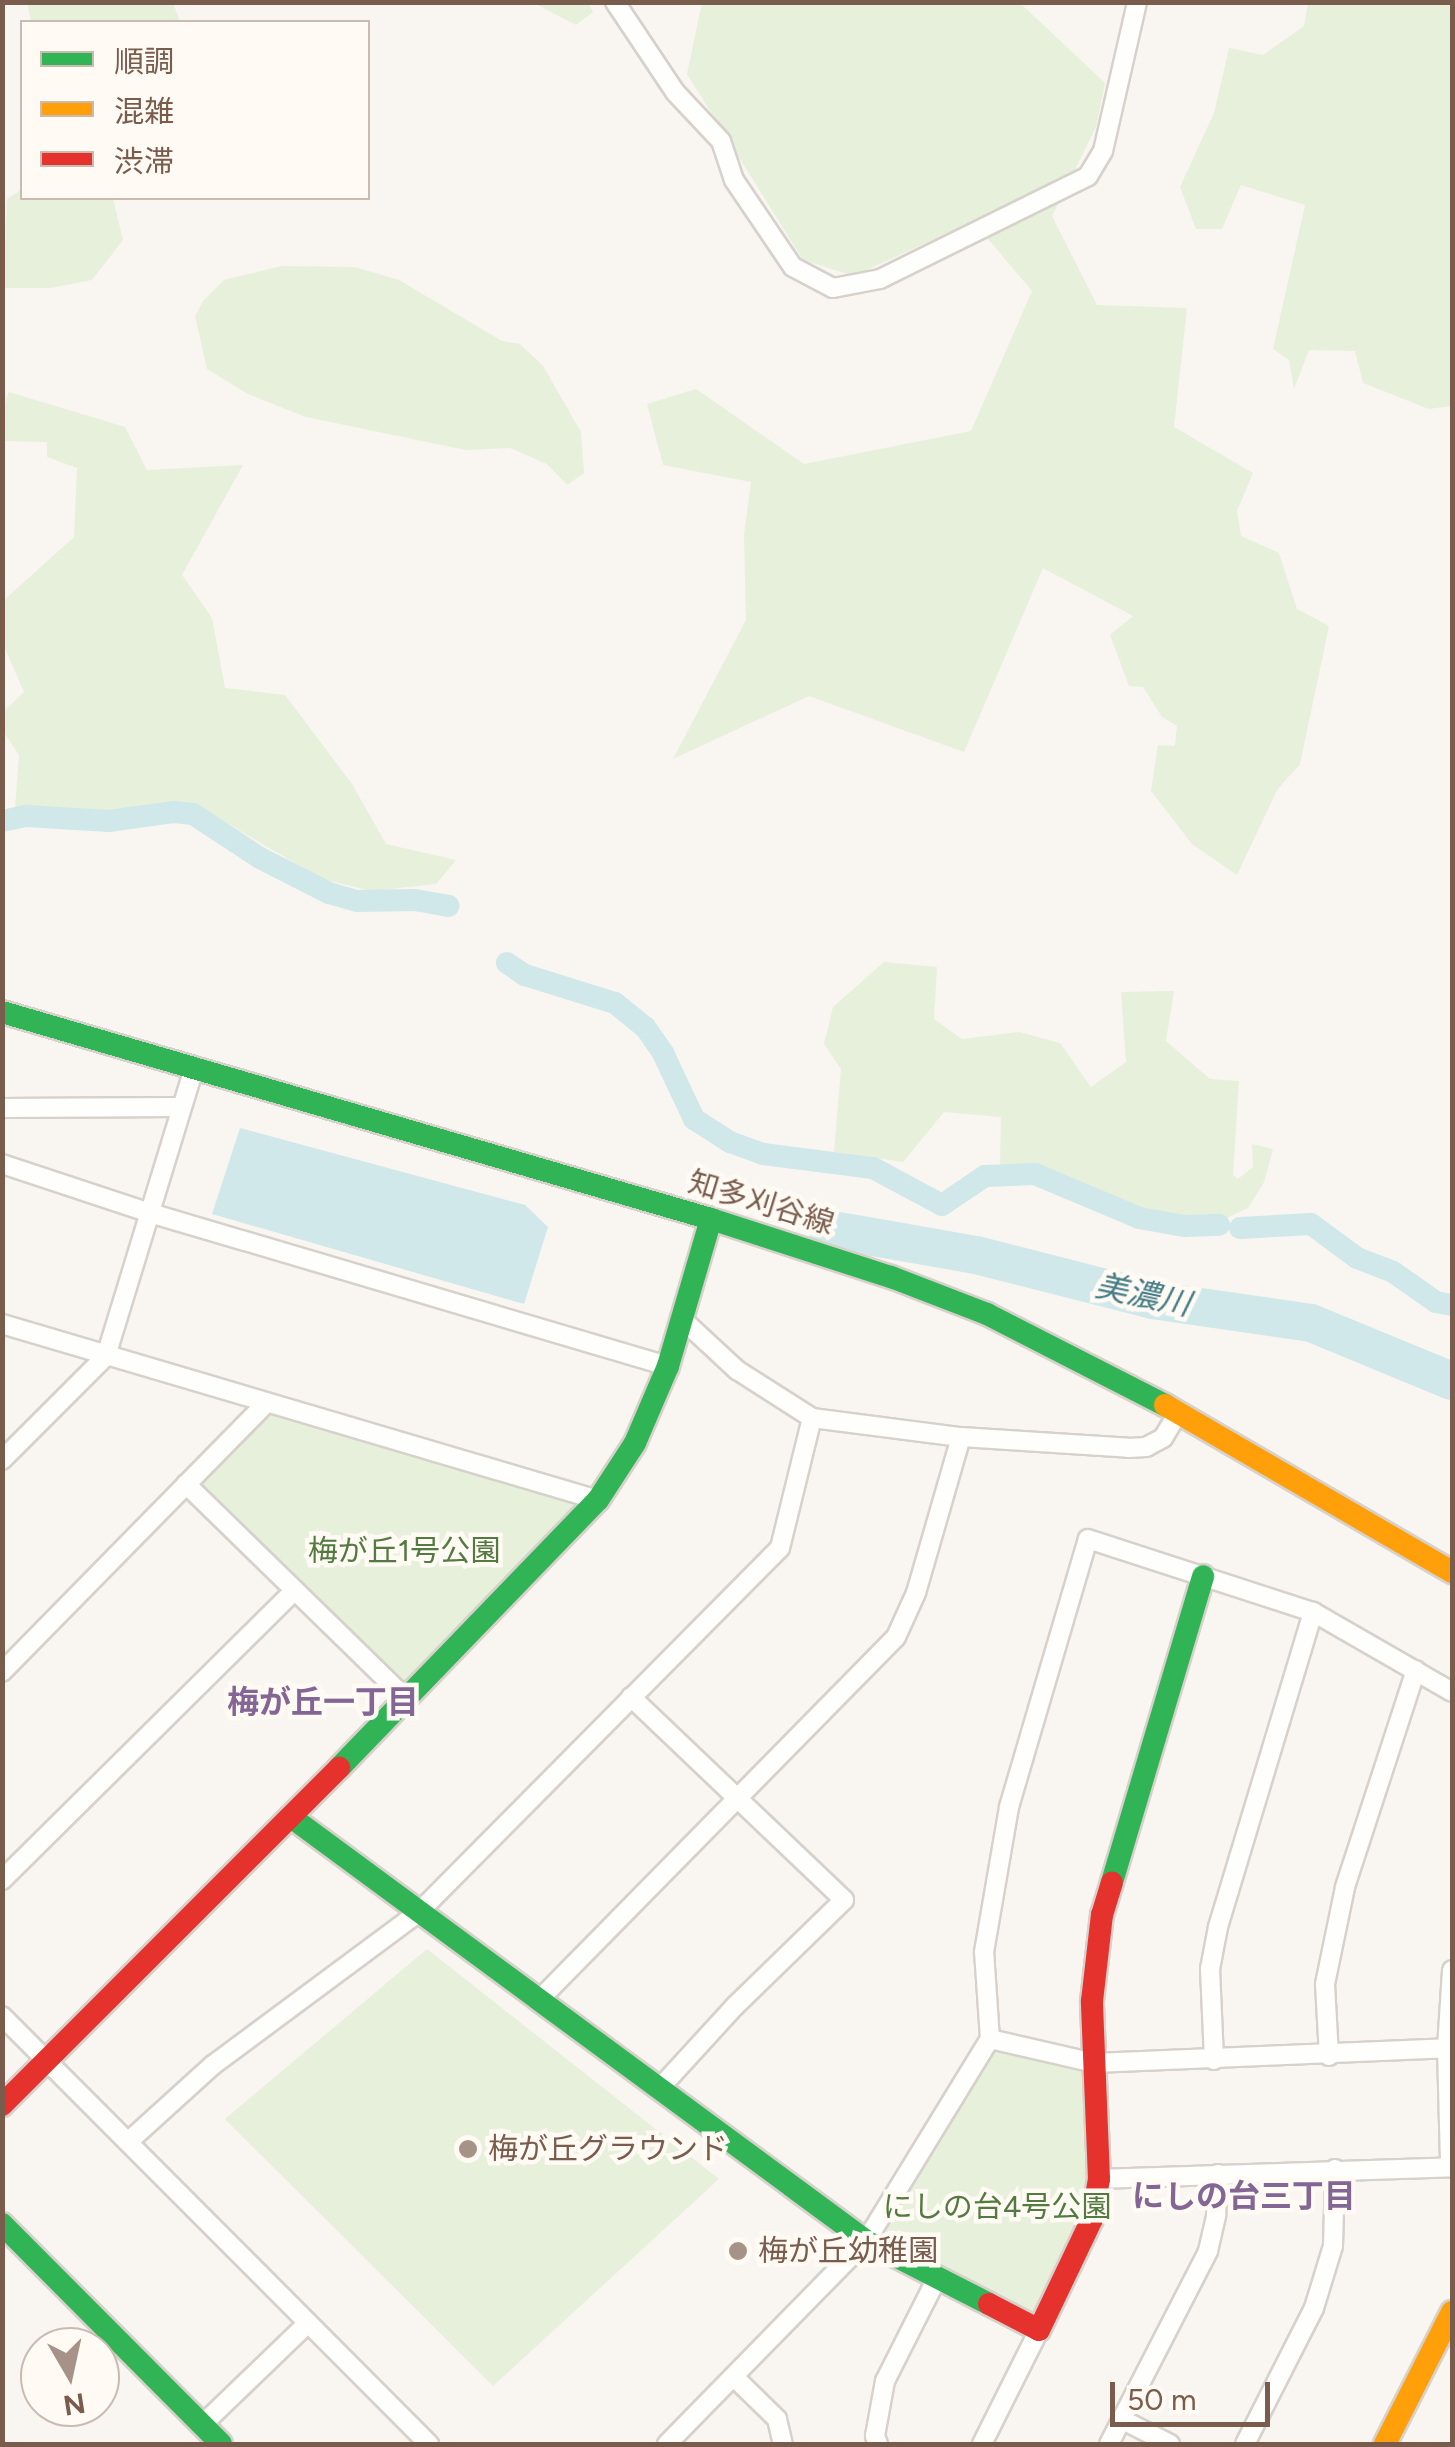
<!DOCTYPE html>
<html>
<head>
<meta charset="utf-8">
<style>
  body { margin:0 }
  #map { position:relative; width:1455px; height:2447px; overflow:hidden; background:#f9f5f0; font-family:Figtree,"Noto Sans JP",sans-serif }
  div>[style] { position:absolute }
  .green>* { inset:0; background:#e7f0db }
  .water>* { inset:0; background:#d0e8ea }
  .canal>* { height:22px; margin:-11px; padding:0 11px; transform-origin:11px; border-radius:11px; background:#d0e8ea }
  .river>* { height:38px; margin:-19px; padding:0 19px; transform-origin:19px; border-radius:19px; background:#d0e8ea }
  .roads { filter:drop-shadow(2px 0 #d7d1cb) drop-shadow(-2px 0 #d7d1cb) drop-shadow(0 2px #d7d1cb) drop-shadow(0 -2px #d7d1cb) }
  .street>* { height:18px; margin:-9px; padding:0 9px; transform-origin:9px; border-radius:9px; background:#fefefd }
  .fast>* { height:22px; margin:-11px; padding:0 11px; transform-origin:11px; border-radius:11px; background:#30b455 }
  .slow>* { height:22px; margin:-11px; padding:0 11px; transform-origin:11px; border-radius:11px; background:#ff9f0a }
  .jam>* { height:22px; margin:-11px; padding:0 11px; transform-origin:11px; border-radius:11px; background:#e5322d }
  .dots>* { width:28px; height:28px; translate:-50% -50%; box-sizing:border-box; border:5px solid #fffaf3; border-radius:50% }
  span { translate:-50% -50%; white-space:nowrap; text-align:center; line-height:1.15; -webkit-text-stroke:9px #fffaf3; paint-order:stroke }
  .street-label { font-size:30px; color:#7a5c4d }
  .park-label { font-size:30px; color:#537a41 }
  .poi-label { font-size:30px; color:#7a5c4d }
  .left { translate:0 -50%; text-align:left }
  .water-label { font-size:32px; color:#437c86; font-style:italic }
  .neighbourhood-label { font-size:32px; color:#846695; font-weight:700 }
  .frame { position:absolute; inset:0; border:5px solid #7a5c4d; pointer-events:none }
  .legend { position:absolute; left:20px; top:20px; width:350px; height:180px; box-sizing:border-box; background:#fffaf3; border:2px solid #cabbb1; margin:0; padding:12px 18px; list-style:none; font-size:30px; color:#7a5c4d }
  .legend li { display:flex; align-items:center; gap:20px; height:50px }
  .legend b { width:50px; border:2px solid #cabbb1 }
  .north { position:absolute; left:20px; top:2327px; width:100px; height:100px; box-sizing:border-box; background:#fffaf3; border:2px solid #cabbb1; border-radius:50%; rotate:171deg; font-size:28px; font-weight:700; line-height:40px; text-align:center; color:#7a5c4d }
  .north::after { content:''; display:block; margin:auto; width:35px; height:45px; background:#a69286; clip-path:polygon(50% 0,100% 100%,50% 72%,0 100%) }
  .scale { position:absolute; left:1110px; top:2382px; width:160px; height:45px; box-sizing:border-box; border:5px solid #7a5c4d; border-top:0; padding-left:12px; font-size:30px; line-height:35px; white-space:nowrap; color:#7a5c4d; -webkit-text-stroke:8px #fffaf3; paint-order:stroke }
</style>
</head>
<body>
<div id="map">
  <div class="green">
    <div style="clip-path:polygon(27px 3px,173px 3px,180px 21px,31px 22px)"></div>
    <div style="clip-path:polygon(534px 3px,588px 3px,593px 12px,576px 25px)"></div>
    <div style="clip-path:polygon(702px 3px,1020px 3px,1105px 83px,1096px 127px,1052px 216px,1097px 305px,1187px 308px,1174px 427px,1253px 473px,1237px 511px,1241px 536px,1279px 553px,1297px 609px,1329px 626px,1300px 764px,1277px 790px,1237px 875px,1192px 844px,1151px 791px,1158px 745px,1175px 746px,1177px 726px,1162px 717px,1143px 687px,1129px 686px,1110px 635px,1133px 616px,1043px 568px,964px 752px,809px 696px,673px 759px,746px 620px,744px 535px,751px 482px,663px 465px,647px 404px,696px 389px,804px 464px,971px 431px,1032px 291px,973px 221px,854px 276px,803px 260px,687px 74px)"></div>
    <div style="clip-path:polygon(1308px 3px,1452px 3px,1452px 406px,1429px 409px,1363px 383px,1355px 351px,1309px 350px,1294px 389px,1289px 360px,1273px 349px,1305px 205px,1241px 185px,1222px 229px,1196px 229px,1180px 187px,1214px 113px,1229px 48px,1263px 55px,1304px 26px)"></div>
    <div style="clip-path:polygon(22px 189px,22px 198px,113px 198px,123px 240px,92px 280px,50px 288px,3px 288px,7px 199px)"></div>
    <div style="clip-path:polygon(282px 266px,355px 267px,399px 280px,502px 341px,520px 344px,543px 366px,581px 432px,584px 473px,567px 485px,547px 464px,510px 448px,466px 450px,306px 417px,248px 394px,207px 369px,195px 316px,203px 301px,224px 280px)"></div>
    <div style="clip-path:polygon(9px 392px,125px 427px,147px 470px,243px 465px,182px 575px,212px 618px,225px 688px,285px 695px,352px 784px,386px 844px,456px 860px,436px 884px,371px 891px,322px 879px,201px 808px,14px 821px,19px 755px,3px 731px,3px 712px,24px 692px,3px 644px,3px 601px,74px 537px,77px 468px,47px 457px,47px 442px,3px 441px,3px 409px)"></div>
    <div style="clip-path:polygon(884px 962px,937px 967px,934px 1019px,962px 1039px,1019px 1032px,1060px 1043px,1091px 1087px,1126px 1062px,1121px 992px,1174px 991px,1166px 1041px,1210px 1079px,1239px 1081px,1233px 1175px,1238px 1179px,1253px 1167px,1252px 1144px,1273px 1149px,1264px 1182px,1248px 1208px,1225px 1219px,1170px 1219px,1105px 1200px,1036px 1169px,1000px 1167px,1001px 1117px,944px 1112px,903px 1162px,834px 1152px,841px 1069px,824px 1044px,833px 1007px)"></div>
    <div style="clip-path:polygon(267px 1402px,598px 1500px,404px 1697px,186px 1484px)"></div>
    <div style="clip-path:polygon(427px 1949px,719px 2179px,493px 2386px,225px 2119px)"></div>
    <div style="clip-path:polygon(990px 2039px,1094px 2063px,1099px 2179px,1039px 2330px,866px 2241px)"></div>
  </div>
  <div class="water">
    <div style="clip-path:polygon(240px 1128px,525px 1205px,548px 1227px,524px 1304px,212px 1214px)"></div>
  </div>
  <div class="canal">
    <div style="left:2px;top:821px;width:25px;rotate:-12deg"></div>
    <div style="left:26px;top:816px;width:83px;rotate:3.4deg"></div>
    <div style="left:109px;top:821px;width:66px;rotate:-7.9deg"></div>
    <div style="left:174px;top:812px;width:19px;rotate:6deg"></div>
    <div style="left:193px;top:814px;width:80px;rotate:33.3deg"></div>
    <div style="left:260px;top:858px;width:77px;rotate:26.9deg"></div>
    <div style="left:329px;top:893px;width:29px;rotate:16deg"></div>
    <div style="left:357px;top:901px;width:58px;rotate:-1deg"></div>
    <div style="left:415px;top:900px;width:34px;rotate:10deg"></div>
    <div style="left:507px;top:963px;width:22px;rotate:34deg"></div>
    <div style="left:525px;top:975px;width:94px;rotate:17.3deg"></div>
    <div style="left:615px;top:1003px;width:38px;rotate:39deg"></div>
    <div style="left:645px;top:1027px;width:32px;rotate:55deg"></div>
    <div style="left:663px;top:1053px;width:73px;rotate:64.8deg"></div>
    <div style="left:694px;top:1119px;width:43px;rotate:32.6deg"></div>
    <div style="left:730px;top:1142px;width:35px;rotate:20deg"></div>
    <div style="left:763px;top:1154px;width:111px;rotate:7.3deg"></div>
    <div style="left:873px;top:1168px;width:78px;rotate:28.2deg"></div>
    <div style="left:942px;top:1205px;width:52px;rotate:-34deg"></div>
    <div style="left:985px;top:1176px;width:50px;rotate:-2.3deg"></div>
    <div style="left:1035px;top:1174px;width:113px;rotate:22.9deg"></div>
    <div style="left:1139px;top:1218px;width:47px;rotate:9.9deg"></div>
    <div style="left:1185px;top:1226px;width:34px;rotate:-2deg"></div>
    <div style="left:1240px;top:1228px;width:71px;rotate:-3.2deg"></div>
    <div style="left:1311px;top:1224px;width:57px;rotate:36.5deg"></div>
    <div style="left:1357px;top:1258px;width:39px;rotate:21deg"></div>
    <div style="left:1393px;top:1272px;width:52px;rotate:34.9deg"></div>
    <div style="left:1436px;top:1302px;width:16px;rotate:11deg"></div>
  </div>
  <div class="river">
    <div style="left:827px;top:1229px;width:151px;rotate:9.9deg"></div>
    <div style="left:976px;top:1255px;width:182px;rotate:14.3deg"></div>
    <div style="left:1152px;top:1300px;width:161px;rotate:8.2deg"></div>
    <div style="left:1311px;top:1323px;width:152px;rotate:22.4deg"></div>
  </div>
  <div class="roads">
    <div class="street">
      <div style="left:615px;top:2px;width:108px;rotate:56.3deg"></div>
      <div style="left:675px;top:92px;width:67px;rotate:46.8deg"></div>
      <div style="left:721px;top:141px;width:41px;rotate:71.6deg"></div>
      <div style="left:734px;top:180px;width:105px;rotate:55.9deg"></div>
      <div style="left:793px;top:267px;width:45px;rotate:27.7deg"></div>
      <div style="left:833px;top:288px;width:48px;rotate:-10.8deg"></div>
      <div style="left:880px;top:279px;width:232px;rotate:-26.3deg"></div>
      <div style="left:1088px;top:176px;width:29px;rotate:-59deg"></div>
      <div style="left:1103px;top:151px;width:153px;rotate:-77.1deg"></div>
      <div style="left:2px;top:1108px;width:177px;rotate:-0.3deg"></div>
      <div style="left:2px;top:1164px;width:156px;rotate:18.3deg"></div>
      <div style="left:150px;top:1213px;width:540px;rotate:16.46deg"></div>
      <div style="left:683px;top:1320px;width:74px;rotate:42.8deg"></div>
      <div style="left:737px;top:1370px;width:89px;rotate:32.6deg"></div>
      <div style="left:812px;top:1418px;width:150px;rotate:7.3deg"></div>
      <div style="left:961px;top:1437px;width:168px;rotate:3.7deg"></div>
      <div style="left:1129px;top:1448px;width:17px;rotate:-3deg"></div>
      <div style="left:1146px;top:1447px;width:19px;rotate:-28deg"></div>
      <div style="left:1163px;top:1438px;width:31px;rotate:-59deg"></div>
      <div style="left:2px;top:1324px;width:621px;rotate:16.45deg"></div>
      <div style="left:2px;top:1460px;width:147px;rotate:-45deg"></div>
      <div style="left:106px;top:1356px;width:301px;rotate:-73deg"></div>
      <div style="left:186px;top:1484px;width:305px;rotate:44.3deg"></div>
      <div style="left:2px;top:1672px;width:378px;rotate:-45.5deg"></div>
      <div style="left:631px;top:1697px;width:294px;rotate:43.6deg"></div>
      <div style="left:844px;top:1900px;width:152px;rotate:135.8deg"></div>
      <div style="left:735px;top:2006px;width:113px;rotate:132.5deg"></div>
      <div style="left:2px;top:1880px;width:412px;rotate:-44.7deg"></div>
      <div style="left:539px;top:2000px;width:509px;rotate:-45.48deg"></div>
      <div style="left:896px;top:1637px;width:48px;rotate:-65.6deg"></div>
      <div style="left:916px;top:1593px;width:162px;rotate:-73.9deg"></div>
      <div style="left:2px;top:2016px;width:605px;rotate:45.07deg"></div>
      <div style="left:990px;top:2039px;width:107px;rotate:13deg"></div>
      <div style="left:1094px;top:2063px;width:353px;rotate:-2.4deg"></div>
      <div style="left:1447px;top:2048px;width:78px;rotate:-86.3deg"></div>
      <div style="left:1447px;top:2048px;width:117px;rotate:88.5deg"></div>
      <div style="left:1329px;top:2056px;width:72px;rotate:-93.2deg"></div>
      <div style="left:1325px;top:1984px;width:99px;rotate:-78.3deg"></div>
      <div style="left:1345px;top:1887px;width:228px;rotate:-71.9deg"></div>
      <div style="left:1214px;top:2060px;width:91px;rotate:-92.5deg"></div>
      <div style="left:1210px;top:1969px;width:43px;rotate:-79.2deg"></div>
      <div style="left:1218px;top:1927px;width:329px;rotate:-73.2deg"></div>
      <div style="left:128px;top:2142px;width:115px;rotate:-42.2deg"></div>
      <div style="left:213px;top:2065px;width:258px;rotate:-36.6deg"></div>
      <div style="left:420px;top:1911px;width:511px;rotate:-45.24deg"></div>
      <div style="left:780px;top:1548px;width:134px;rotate:-76.2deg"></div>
      <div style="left:1099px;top:2179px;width:353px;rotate:-1.9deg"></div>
      <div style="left:734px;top:2377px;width:60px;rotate:44.3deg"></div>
      <div style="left:777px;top:2419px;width:26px;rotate:77deg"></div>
      <div style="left:1121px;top:2419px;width:55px;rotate:27deg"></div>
      <div style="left:202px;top:2425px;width:146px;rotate:-43.9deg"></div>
      <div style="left:667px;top:2444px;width:284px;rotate:-45.6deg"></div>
      <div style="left:866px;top:2241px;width:237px;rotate:-58.5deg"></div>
      <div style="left:990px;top:2039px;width:87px;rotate:-93.9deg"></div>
      <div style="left:984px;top:1952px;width:147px;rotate:-80.2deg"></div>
      <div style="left:1009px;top:1807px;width:279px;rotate:-73.6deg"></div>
      <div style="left:1088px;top:1539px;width:237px;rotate:18deg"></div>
      <div style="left:1313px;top:1612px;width:160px;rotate:29.9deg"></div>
      <div style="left:878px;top:2444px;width:9px;rotate:-111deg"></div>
      <div style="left:875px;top:2436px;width:56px;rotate:-79.7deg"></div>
      <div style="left:885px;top:2381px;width:113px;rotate:-63.2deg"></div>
      <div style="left:982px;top:2444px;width:127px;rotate:-63.4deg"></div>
      <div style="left:1109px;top:2444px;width:217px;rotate:-62.8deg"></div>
      <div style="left:1208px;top:2251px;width:37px;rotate:-77deg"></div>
      <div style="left:1216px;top:2215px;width:41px;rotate:-87.2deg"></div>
      <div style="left:1245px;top:2444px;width:153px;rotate:-63.1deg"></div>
      <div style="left:1314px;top:2308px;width:65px;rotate:-73deg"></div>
      <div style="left:1333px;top:2246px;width:77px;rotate:-88.5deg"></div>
    </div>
    <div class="fast">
      <div style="left:2px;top:1012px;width:739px;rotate:16.28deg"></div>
      <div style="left:711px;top:1219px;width:189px;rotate:17.9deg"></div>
      <div style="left:891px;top:1277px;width:103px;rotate:21.1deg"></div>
      <div style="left:987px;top:1314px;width:200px;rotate:27.1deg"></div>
      <div style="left:339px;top:1768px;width:373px;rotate:-46deg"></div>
      <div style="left:598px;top:1500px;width:68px;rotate:-57deg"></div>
      <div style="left:635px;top:1443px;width:84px;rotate:-66.8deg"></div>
      <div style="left:668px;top:1366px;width:153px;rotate:-73.7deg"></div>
      <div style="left:291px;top:1817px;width:714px;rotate:36.4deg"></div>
      <div style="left:866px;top:2241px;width:138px;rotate:27.1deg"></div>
      <div style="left:1112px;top:1882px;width:319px;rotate:-73.4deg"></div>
      <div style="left:2px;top:2224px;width:310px;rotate:45.1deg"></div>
    </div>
    <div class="slow">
      <div style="left:1165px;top:1405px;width:332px;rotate:30.2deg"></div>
      <div style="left:1385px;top:2444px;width:148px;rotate:-63.1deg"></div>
    </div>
    <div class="jam">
      <div style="left:2px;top:2105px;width:477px;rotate:-45deg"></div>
      <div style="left:989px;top:2304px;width:56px;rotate:27.5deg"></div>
      <div style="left:1039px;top:2330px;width:123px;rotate:-64.5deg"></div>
      <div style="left:1092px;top:2219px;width:41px;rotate:-80.1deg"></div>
      <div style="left:1099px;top:2179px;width:178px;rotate:-92.3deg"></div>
      <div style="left:1092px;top:2001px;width:87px;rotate:-83.4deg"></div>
      <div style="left:1102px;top:1915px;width:34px;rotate:-73deg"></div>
    </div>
  </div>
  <div class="dots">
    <div style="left:468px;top:2149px;background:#a69286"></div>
    <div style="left:738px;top:2251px;background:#a69286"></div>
  </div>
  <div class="street-label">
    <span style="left:761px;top:1203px;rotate:17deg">知多刈谷線</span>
  </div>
  <div class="park-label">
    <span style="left:404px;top:1551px">梅が丘1号公園</span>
    <span style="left:997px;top:2207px">にしの台4号公園</span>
  </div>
  <div class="poi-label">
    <span class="left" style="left:488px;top:2149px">梅が丘グラウンド</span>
    <span class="left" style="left:758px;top:2251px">梅が丘幼稚園</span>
  </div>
  <div class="water-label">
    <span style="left:1143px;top:1295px;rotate:12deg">美濃川</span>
  </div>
  <div class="neighbourhood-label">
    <span style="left:323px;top:1702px">梅が丘一丁目</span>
    <span style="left:1244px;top:2196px">にしの台三丁目</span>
  </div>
  <div class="frame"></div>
  <ul class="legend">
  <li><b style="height:12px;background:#30b455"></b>順調</li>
  <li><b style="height:12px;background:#ff9f0a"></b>混雑</li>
  <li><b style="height:12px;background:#e5322d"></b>渋滞</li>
  </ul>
  <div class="north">N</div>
  <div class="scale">50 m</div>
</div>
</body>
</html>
